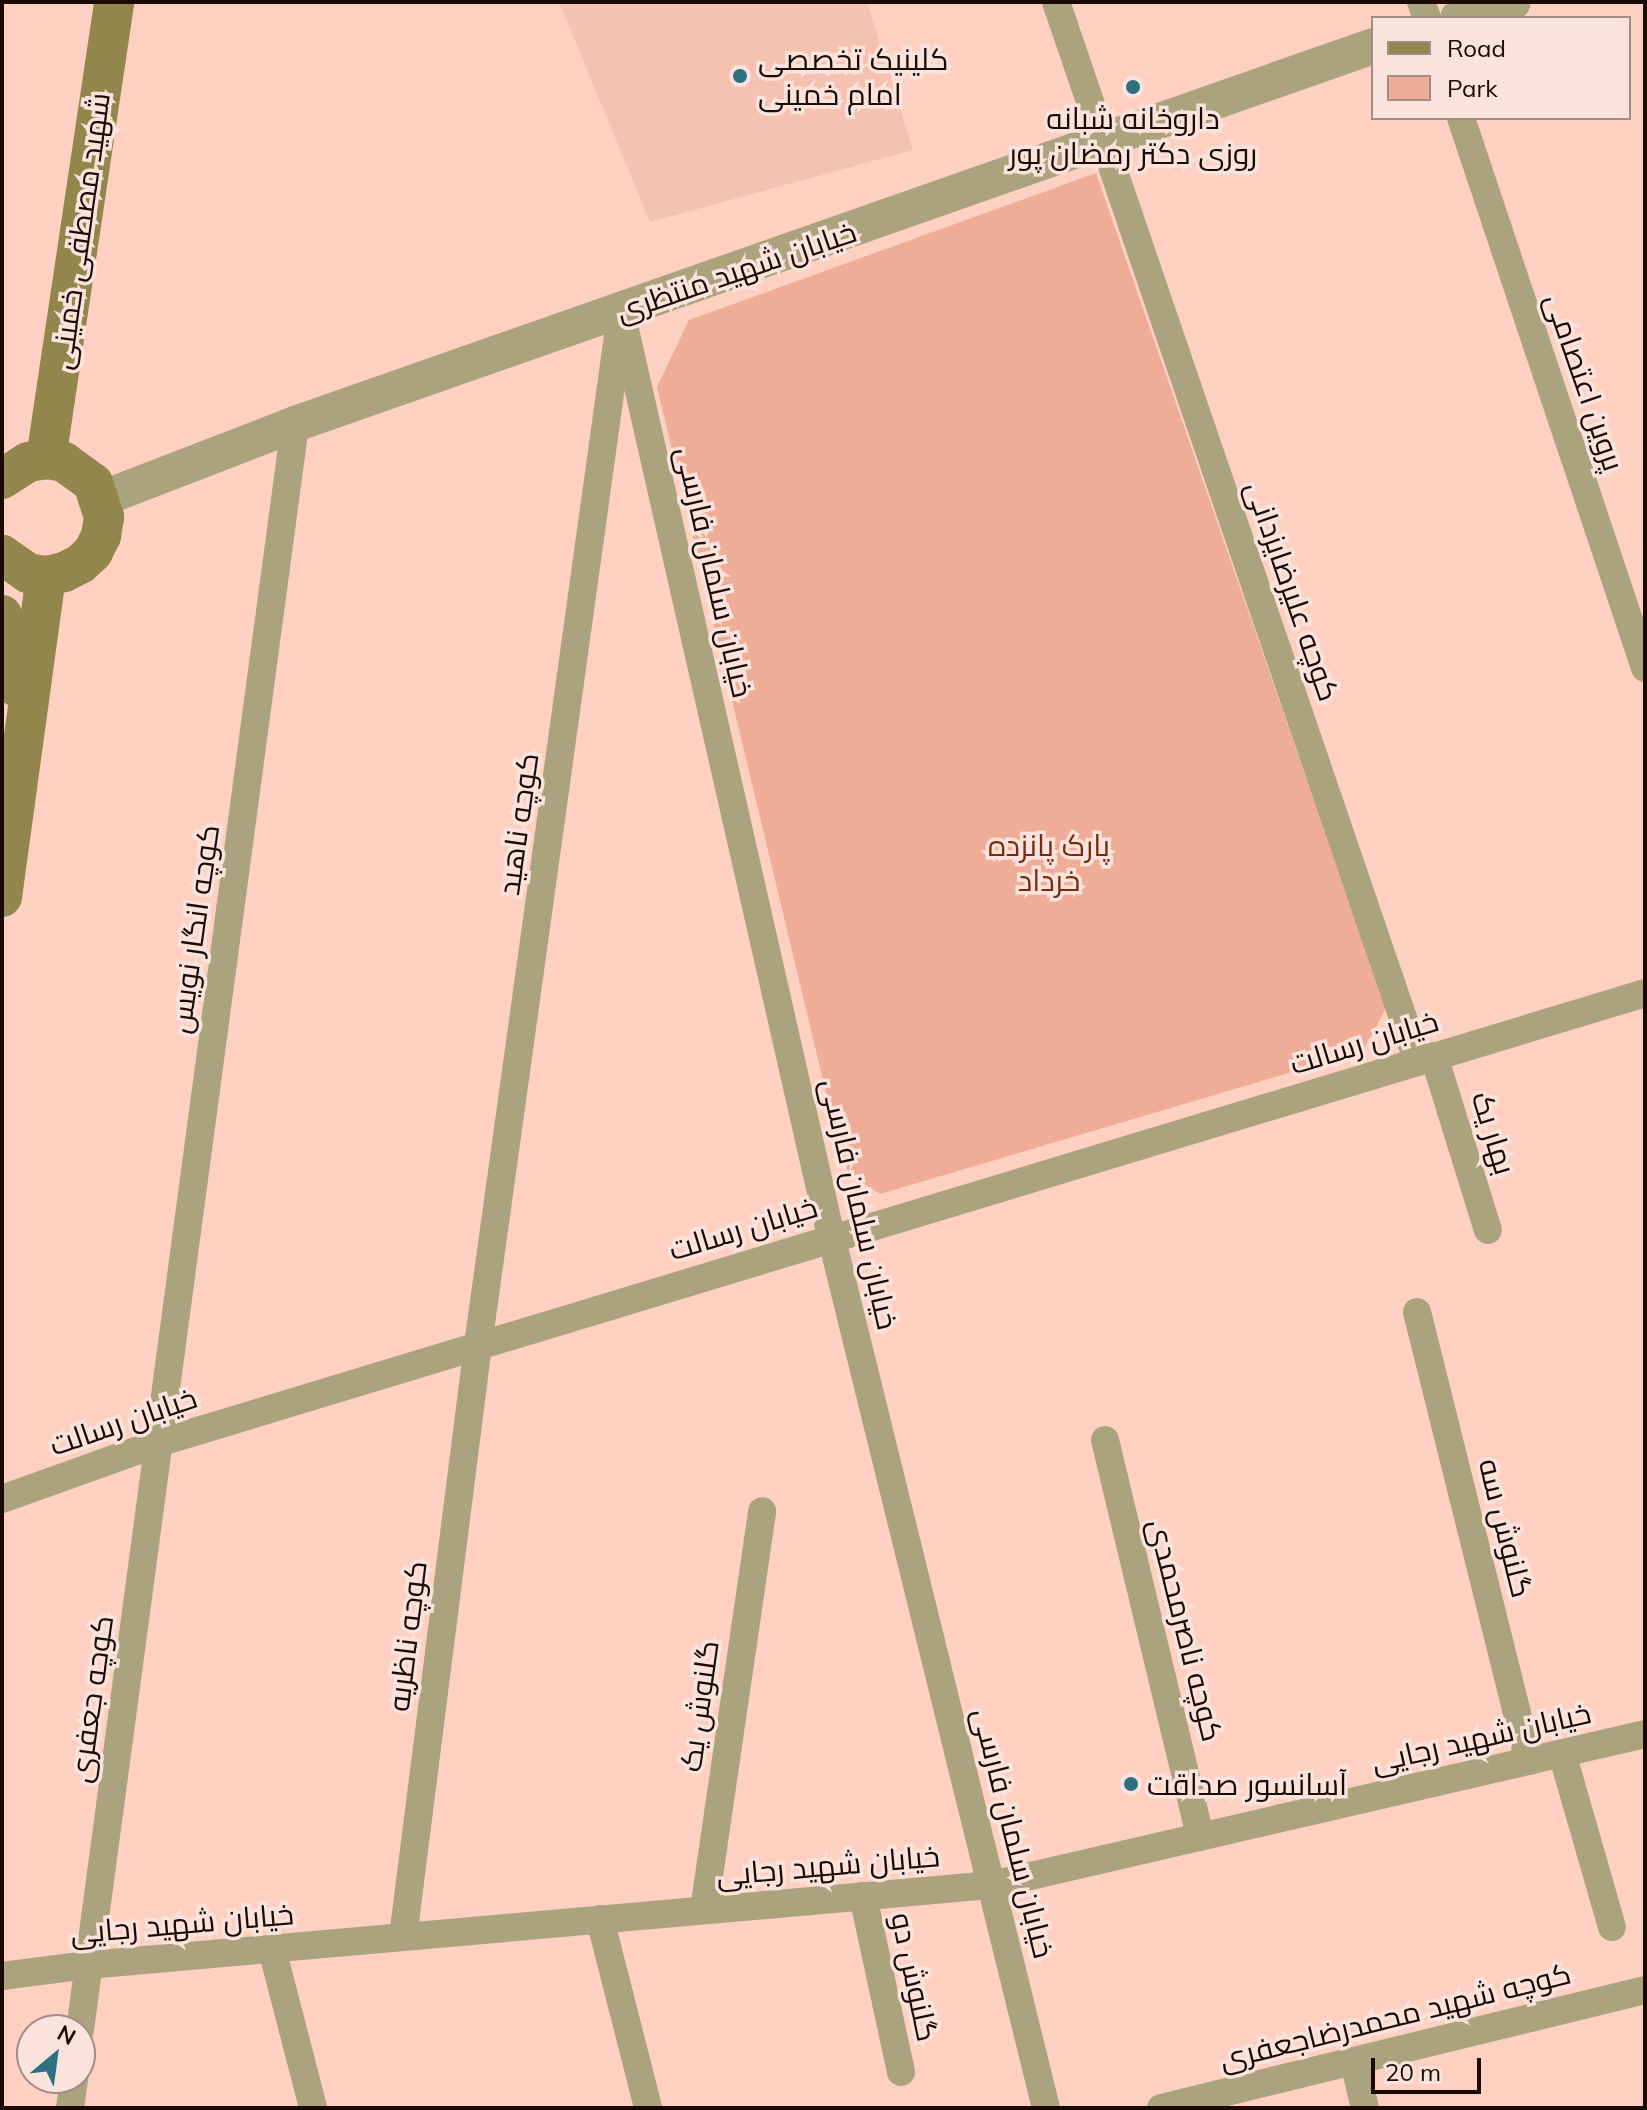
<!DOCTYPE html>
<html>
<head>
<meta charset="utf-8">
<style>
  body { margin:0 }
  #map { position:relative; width:1647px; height:2110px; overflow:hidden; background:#fdd0c2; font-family:Mulish,Cairo,sans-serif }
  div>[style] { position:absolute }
  .built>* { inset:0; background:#f5c1b1 }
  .green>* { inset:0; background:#efad98 }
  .minor>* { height:28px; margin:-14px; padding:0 14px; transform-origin:14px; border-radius:14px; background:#aaa37e }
  .tertiary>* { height:36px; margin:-18px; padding:0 18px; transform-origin:18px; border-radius:18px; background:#aaa37e }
  .secondary>* { height:40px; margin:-20px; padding:0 20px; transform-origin:20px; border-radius:20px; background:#92864d }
  .dots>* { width:22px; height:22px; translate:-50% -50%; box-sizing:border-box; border:4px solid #fae3dc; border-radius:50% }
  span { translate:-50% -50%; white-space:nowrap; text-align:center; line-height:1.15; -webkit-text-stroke:7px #fae3dc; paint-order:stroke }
  .poi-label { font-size:30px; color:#1b0904 }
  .left { translate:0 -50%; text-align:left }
  .street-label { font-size:30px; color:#1b0904 }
  .park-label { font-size:30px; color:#792b0f }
  .frame { position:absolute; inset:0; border:4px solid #1b0904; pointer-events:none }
  .legend { position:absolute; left:1371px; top:16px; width:260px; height:104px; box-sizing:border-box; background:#fae3dc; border:2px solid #a18c86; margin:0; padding:10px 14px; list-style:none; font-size:24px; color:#1b0904 }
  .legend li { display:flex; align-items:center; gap:16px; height:40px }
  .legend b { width:40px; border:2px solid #a18c86 }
  .north { position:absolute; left:16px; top:2014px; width:80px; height:80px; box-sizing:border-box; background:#fae3dc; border:2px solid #a18c86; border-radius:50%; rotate:29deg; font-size:22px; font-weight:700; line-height:32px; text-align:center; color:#1b0904 }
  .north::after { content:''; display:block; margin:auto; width:28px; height:36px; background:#2d7082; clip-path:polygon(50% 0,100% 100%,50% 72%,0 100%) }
  .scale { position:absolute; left:1371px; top:2058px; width:110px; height:36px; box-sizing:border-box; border:4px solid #1b0904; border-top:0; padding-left:10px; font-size:24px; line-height:28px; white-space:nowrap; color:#1b0904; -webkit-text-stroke:6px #fae3dc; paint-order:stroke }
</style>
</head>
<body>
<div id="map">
  <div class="built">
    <div style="clip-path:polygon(559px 2px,867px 2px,913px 150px,650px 222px)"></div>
  </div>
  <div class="green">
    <div style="clip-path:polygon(1096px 173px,1386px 1008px,1363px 1051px,880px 1194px,845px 1172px,657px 387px,689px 320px)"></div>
  </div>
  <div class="minor">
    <div style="left:1056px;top:2px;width:1120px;rotate:71.14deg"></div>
    <div style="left:1421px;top:2px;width:17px;rotate:69deg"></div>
    <div style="left:1461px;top:118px;width:580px;rotate:71.5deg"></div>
    <div style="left:621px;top:312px;width:948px;rotate:77.2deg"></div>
    <div style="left:831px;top:1236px;width:898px;rotate:76.15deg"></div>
    <div style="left:1434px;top:1056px;width:182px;rotate:72.8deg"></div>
    <div style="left:1417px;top:1312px;width:463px;rotate:76deg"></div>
    <div style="left:1105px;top:1440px;width:408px;rotate:76.5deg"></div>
    <div style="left:2px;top:1499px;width:169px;rotate:-19.7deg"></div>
    <div style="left:161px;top:1442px;width:1550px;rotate:-16.83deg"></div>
    <div style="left:1562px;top:1753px;width:181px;rotate:74deg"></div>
    <div style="left:863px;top:1896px;width:180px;rotate:77.8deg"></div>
    <div style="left:704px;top:1910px;width:403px;rotate:-81.7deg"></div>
    <div style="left:600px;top:1919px;width:195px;rotate:75.7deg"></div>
    <div style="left:403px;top:1937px;width:597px;rotate:-82.78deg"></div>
    <div style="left:478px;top:1345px;width:1019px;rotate:-82.1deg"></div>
    <div style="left:272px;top:1949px;width:164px;rotate:75.5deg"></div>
    <div style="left:2px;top:1976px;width:87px;rotate:-7.3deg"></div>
    <div style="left:88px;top:1965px;width:908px;rotate:-5.06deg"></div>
    <div style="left:992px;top:1885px;width:670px;rotate:-13.02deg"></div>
    <div style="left:80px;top:2030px;width:1620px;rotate:-82.37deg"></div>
    <div style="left:1354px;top:2062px;width:47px;rotate:76.6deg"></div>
    <div style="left:70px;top:2108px;width:30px;rotate:-82deg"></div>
    <div style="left:1161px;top:2108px;width:498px;rotate:-13.7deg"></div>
  </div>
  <div class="tertiary">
    <div style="left:1458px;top:18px;width:57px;rotate:-16.2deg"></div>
    <div style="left:101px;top:499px;width:208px;rotate:-21.1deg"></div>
    <div style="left:295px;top:424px;width:1142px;rotate:-19.32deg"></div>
  </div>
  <div class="secondary">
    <div style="left:46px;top:459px;width:462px;rotate:-81.5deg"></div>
    <div style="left:2px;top:479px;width:31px;rotate:-33deg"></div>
    <div style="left:28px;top:462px;width:18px;rotate:-9deg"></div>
    <div style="left:46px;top:459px;width:18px;rotate:9deg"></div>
    <div style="left:64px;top:462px;width:36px;rotate:36deg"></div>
    <div style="left:93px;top:483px;width:36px;rotate:72deg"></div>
    <div style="left:104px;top:517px;width:19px;rotate:99deg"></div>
    <div style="left:101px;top:536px;width:18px;rotate:117deg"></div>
    <div style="left:93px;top:552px;width:18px;rotate:137deg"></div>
    <div style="left:80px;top:564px;width:18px;rotate:153deg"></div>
    <div style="left:64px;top:572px;width:18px;rotate:167deg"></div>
    <div style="left:46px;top:576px;width:18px;rotate:-171deg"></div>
    <div style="left:28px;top:573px;width:32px;rotate:-145deg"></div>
    <div style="left:2px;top:615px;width:23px;rotate:70deg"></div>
    <div style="left:10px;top:637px;width:50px;rotate:83.2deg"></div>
    <div style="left:2px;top:897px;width:324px;rotate:-82.2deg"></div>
  </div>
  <div class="dots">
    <div style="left:740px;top:76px;background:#2d7082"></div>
    <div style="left:1133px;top:87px;background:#2d7082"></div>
    <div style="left:1131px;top:1784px;background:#2d7082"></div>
  </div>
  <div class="poi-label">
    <span class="left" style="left:758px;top:76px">کلینیک تخصصی<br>امام خمینی</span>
    <span style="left:1133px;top:135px">داروخانه شبانه<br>روزی دکتر رمضان پور</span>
    <span class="left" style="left:1147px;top:1784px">آسانسور صداقت</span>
  </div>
  <div class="street-label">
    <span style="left:80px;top:231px;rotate:-82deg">شهید مصطفی خمینی</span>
    <span style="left:736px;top:271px;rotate:-19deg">خیابان شهید منتظری</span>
    <span style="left:1585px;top:382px;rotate:71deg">پروین اعتصامی</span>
    <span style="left:715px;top:572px;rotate:77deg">خیابان سلمان فارسی</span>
    <span style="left:1293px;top:591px;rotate:71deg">کوچه علیرضایزدانی</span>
    <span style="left:518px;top:824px;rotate:-82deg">کوچه ناهید</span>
    <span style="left:194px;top:929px;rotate:-82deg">کوچه انگار نویس</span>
    <span style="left:1364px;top:1042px;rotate:-17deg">خیابان رسالت</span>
    <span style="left:1494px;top:1133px;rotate:73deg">بهار یک</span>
    <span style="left:860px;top:1204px;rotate:77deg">خیابان سلمان فارسی</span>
    <span style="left:743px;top:1228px;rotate:-17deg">خیابان رسالت</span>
    <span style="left:123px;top:1421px;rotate:-19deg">خیابان رسالت</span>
    <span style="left:1506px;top:1528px;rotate:76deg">گلنوش سه</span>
    <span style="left:1186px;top:1630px;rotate:76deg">کوچه ناصرمحمدی</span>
    <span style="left:407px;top:1636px;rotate:-83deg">کوچه ناظریه</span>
    <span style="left:91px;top:1699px;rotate:-82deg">کوچه جعفری</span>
    <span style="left:699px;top:1706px;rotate:-82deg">گلنوش یک</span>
    <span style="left:1481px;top:1737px;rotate:-13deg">خیابان شهید رجایی</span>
    <span style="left:1014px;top:1833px;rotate:76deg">خیابان سلمان فارسی</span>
    <span style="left:828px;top:1865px;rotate:-5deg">خیابان شهید رجایی</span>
    <span style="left:182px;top:1923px;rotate:-5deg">خیابان شهید رجایی</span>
    <span style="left:915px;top:1977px;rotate:78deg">گلنوش دو</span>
    <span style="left:1395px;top:2016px;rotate:-14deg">کوچه شهید محمدرضاجعفری</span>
  </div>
  <div class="park-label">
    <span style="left:1049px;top:862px">پارک پانزده<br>خرداد</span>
  </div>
  <div class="frame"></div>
  <ul class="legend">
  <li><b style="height:10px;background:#92864d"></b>Road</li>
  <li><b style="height:22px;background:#efad98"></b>Park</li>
  </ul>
  <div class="north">N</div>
  <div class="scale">20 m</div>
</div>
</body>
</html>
